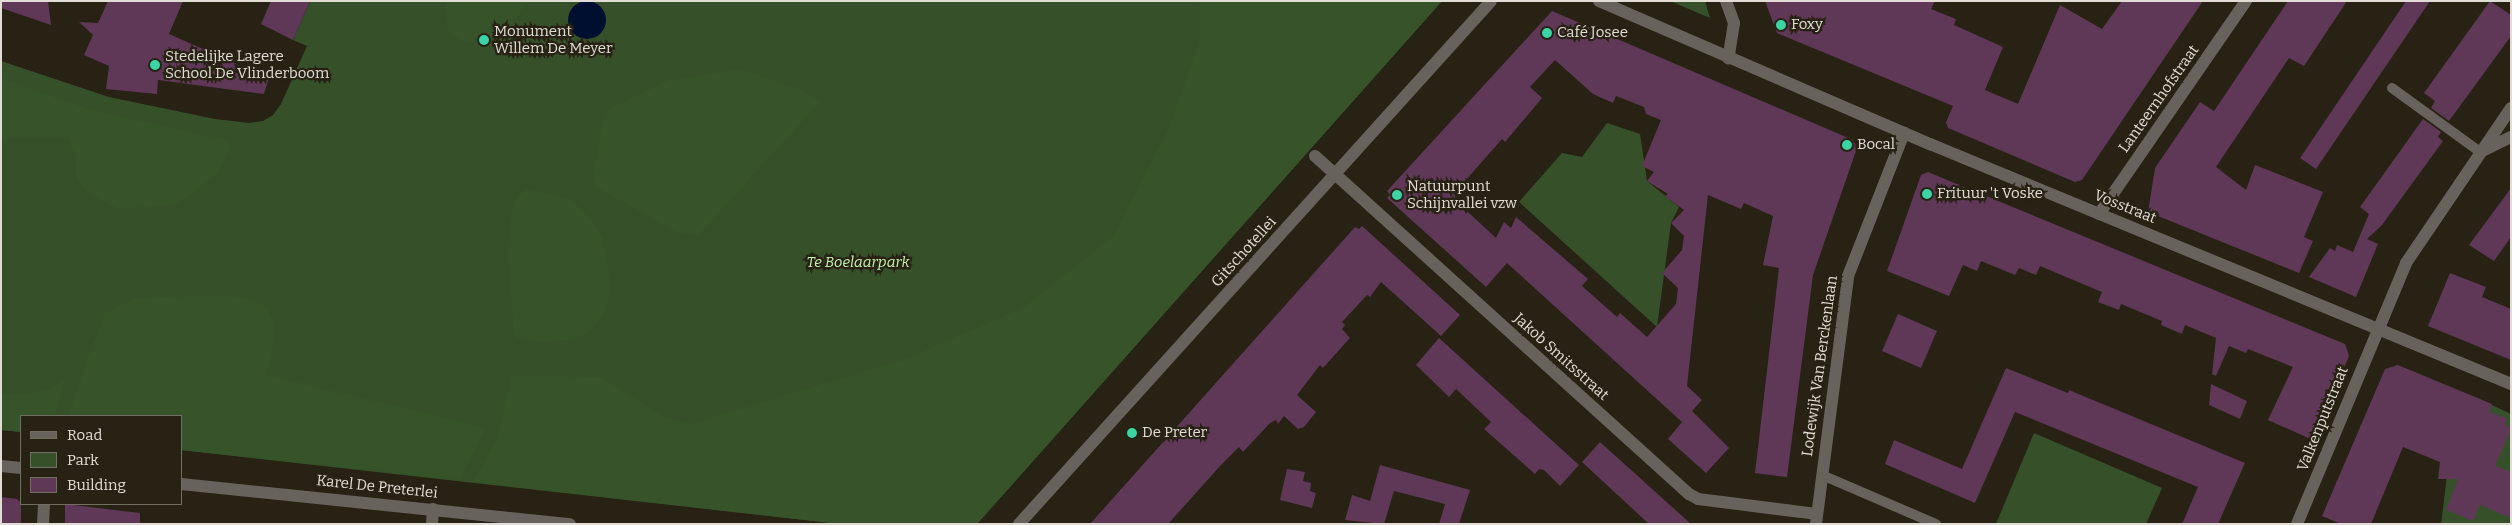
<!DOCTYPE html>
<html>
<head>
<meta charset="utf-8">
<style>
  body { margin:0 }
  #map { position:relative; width:2512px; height:525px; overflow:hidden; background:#272214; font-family:Bitter,serif }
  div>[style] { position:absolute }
  .green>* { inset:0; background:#36512a }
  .forest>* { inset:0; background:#375329 }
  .water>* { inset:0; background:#000e30 }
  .round { border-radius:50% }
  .building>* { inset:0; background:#5f3757 }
  .service>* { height:10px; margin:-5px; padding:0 5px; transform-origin:5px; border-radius:5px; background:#67635c }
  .minor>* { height:12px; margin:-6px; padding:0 6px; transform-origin:6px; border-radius:6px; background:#67635c }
  .tertiary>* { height:12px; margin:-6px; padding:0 6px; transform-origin:6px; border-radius:6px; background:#67635c }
  .dots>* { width:14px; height:14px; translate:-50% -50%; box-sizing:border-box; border:2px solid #272214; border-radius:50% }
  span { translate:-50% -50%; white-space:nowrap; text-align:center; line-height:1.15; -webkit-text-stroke:4.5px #272214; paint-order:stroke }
  .poi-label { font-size:15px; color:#e1ddd4 }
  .left { translate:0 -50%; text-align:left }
  .street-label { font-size:15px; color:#e1ddd4 }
  .park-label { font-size:15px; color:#c4f4ae; font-style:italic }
  .frame { position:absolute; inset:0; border:2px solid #e1ddd4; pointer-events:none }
  .legend { position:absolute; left:20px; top:415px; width:162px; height:90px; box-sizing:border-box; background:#272214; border:1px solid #716d61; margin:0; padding:6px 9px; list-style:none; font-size:15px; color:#e1ddd4 }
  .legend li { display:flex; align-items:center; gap:10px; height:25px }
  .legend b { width:25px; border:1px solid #716d61 }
</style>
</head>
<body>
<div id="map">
  <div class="green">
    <div style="clip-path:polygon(310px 1px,1442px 1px,977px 524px,840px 524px,181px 450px,181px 416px,21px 416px,21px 432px,1px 430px,1px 61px,109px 97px,215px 119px,249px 123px,263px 121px,273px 115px,281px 104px,307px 46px,293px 40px)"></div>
    <div style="clip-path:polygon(1670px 1px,1705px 1px,1710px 18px)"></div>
    <div style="clip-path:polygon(1607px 123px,1640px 134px,1647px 181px,1679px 207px,1671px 223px,1657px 327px,1519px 202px,1562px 153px,1582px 157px)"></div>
    <div style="clip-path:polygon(2475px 397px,2511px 414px,2511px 524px,2441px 524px,2449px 460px)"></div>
    <div style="clip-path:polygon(2034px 433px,2162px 488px,2146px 524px,1996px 524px)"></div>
  </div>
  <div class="forest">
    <div style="clip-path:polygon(448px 1px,527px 1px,504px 40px,487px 47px,460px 40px,449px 32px,445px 8px)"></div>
    <div style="clip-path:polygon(1200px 1px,1442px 1px,977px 524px,840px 524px,473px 482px,498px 436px,511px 375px,601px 377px,664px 417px,690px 424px,903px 360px,1024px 307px,1113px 236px,1168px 130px,1199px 43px)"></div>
    <div style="clip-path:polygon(741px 69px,799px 89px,821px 101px,699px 235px,678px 233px,596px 187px,593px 173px,605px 111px,669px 80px)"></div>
    <div style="clip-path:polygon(1px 78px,91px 110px,231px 141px,227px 156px,218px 172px,186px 199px,172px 205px,118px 209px,88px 193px,76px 178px,76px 155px,67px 137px,1px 137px)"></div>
    <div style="clip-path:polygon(525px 189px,570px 198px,591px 219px,602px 237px,612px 288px,604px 313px,591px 331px,571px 340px,534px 342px,514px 337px,507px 251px,512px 211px,517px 198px)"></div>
    <div style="clip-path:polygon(217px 295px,242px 297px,265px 306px,273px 318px,275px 337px,267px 375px,486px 428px,459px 480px,181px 450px,181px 416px,68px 416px,104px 314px,134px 298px)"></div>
    <div style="clip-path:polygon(65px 378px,55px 416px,21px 416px,21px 432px,1px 430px,1px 394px,25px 394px,50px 389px)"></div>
  </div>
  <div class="water">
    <div class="round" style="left:568px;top:1px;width:38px;height:38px"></div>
  </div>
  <div class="building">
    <div style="clip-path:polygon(1px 1px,48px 1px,51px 25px,1px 8px)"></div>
    <div style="clip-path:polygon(108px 1px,183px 1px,169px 34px,269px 78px,264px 94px,158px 80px,157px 94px,106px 89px,109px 66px,84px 55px,93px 35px,79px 22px,98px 23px)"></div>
    <div style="clip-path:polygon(271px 1px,310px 1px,293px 40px,261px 24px)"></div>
    <div style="clip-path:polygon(1765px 1px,1935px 1px,1931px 9px,1956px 19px,1954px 25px,2003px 47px,1985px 90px,2018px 104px,2060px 5px,2102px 29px,2122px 1px,2203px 1px,2082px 180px,2075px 182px,1948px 128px,1946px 122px,1953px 106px,1777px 33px)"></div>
    <div style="clip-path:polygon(2288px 1px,2347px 1px,2304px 66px,2289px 58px,2216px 167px,2246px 190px,2255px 165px,2323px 192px,2304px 237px,2313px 241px,2299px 273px,2148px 212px,2155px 168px,2200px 102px,2214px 111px)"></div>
    <div style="clip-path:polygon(2406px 1px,2430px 1px,2316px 169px,2300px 158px)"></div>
    <div style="clip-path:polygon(2490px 1px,2511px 15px,2511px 36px,2449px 121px,2431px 108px,2435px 101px,2424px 93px)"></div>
    <div style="clip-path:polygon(evenodd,1552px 11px,1853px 140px,1857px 148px,1813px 275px,1787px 477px,1755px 473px,1779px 268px,1763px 265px,1773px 216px,1744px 203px,1741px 209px,1708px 195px,1687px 386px,1702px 400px,1692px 411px,1729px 448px,1706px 473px,1668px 439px,1682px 422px,1507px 263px,1486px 287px,1387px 198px,1390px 195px,1387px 191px,1552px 11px,1555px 60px,1593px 94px,1613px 103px,1616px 96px,1644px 107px,1646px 114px,1661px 120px,1642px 166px,1654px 172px,1647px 181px,1668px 194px,1665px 196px,1684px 210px,1671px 223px,1684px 236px,1682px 250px,1662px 273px,1678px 288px,1676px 304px,1647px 337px,1620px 313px,1617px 317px,1582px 286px,1588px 279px,1516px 217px,1511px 228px,1504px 222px,1496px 238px,1455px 200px,1468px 183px,1465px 181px,1502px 139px,1505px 142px,1542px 98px,1530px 87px,1555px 60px)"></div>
    <div style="clip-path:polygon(2423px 119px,2441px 132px,2438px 137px,2443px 141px,2382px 225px,2367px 239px,2378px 244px,2356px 297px,2309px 277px,2330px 248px,2335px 251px,2337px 245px,2353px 252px,2369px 214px,2360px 207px)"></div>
    <div style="clip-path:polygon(1928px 172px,2345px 344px,2349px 356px,2313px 440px,2268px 420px,2293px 367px,2248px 349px,2246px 353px,2229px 346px,2216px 376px,2212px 374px,2216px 338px,2185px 325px,2182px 334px,2161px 325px,2162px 321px,2121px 304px,2119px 310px,2098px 302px,2102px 292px,2040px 266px,2036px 275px,2019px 268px,2015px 275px,1981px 261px,1977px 271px,1963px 265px,1949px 296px,1887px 271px,1921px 175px)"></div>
    <div style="clip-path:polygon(2511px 188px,2511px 237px,2494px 261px,2469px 245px)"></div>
    <div style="clip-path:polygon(1362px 226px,1460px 315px,1441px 336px,1381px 282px,1370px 297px,1367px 295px,1342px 322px,1345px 325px,1342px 329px,1350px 338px,1323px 368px,1320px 365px,1297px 395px,1316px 412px,1304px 427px,1298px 429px,1284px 416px,1278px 424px,1276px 420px,1270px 423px,1243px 452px,1239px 447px,1221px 465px,1168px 524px,1090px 524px,1355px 227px,1359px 229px)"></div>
    <div style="clip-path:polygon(2450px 273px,2486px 287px,2482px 297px,2511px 309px,2511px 360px,2428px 326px)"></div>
    <div style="clip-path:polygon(1898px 314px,1937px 331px,1921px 368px,1882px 351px)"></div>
    <div style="clip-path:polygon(1439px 338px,1579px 465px,1560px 486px,1544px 470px,1539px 469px,1535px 474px,1484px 429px,1491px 422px,1456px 389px,1449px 397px,1416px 365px)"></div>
    <div style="clip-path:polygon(2398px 365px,2492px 404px,2489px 412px,2507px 418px,2505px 424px,2511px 429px,2495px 466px,2511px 472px,2511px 518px,2480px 505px,2473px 521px,2446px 510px,2458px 479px,2438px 479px,2440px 462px,2403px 447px,2371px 524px,2341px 524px,2322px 516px,2385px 369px)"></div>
    <div style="clip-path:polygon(2006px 368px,2068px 393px,2069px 390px,2245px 463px,2218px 524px,2182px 524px,2198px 487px,2015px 412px,1975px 503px,1885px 464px,1894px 440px,1962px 469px)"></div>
    <div style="clip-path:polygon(2211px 384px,2247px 401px,2240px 419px,2209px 405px)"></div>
    <div style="clip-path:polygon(1600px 442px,1671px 506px,1691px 524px,1649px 524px,1582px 462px)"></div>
    <div style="clip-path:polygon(1380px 465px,1470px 490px,1459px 524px,1439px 524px,1445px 504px,1394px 491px,1384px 524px,1345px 520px,1352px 495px,1370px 501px)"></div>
    <div style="clip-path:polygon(1287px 469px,1305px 472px,1303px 481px,1311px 483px,1310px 491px,1316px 493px,1312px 508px,1280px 500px)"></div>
    <div style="clip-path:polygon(1px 497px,17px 499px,21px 503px,21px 524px,1px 524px)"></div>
    <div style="clip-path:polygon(65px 504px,140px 513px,140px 524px,65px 524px)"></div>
  </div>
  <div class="service">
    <div style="left:2392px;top:88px;width:109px;rotate:36deg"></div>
    <div style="left:1822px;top:475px;width:124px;rotate:23.3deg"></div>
  </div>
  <div class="minor">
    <div style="left:1726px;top:1px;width:23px;rotate:70deg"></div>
    <div style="left:1734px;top:23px;width:36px;rotate:99deg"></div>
    <div style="left:2480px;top:152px;width:34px;rotate:-26deg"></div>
    <div style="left:1315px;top:156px;width:504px;rotate:42.11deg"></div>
    <div style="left:1689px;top:494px;width:10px;rotate:29deg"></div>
    <div style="left:1698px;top:499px;width:119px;rotate:7.2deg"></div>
    <div style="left:2099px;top:214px;width:259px;rotate:-55.4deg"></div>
    <div style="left:1px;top:466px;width:20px;rotate:6deg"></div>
    <div style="left:181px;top:484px;width:391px;rotate:5.9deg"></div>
    <div style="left:43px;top:524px;width:20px;rotate:-87deg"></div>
    <div style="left:432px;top:524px;width:15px;rotate:-86deg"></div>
    <div style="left:1816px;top:524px;width:250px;rotate:-82.6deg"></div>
    <div style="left:1848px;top:276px;width:154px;rotate:-68.6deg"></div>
    <div style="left:2297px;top:524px;width:283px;rotate:-67.3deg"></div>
    <div style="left:2406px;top:263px;width:187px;rotate:-55.9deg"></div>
  </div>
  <div class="tertiary">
    <div style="left:1599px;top:1px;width:361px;rotate:23.4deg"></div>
    <div style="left:1930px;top:144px;width:629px;rotate:22.44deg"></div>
    <div style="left:1019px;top:524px;width:704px;rotate:-47.93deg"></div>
  </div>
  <div class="dots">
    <div style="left:1781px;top:25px;background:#3bd4a4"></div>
    <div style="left:1547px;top:33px;background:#3bd4a4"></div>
    <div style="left:484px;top:40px;background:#3bd4a4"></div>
    <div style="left:155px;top:65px;background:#3bd4a4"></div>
    <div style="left:1847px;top:145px;background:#3bd4a4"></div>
    <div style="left:1927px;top:194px;background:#3bd4a4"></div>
    <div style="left:1397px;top:195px;background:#3bd4a4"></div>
    <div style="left:1132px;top:433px;background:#3bd4a4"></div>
  </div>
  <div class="poi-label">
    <span class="left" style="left:1791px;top:25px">Foxy</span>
    <span class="left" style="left:494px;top:40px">Monument<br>Willem De Meyer</span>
    <span class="left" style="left:1557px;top:33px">Café Josee</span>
    <span class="left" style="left:165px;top:65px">Stedelijke Lagere<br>School De Vlinderboom</span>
    <span class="left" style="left:1857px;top:145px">Bocal</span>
    <span class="left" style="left:1407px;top:195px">Natuurpunt<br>Schijnvallei vzw</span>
    <span class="left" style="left:1937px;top:194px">Frituur 't Voske</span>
    <span class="left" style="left:1142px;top:433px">De Preter</span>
  </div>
  <div class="street-label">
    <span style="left:2159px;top:99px;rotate:-55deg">Lanteernhofstraat</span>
    <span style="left:2125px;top:207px;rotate:22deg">Vosstraat</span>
    <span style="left:1244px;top:252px;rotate:-48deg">Gitschotellei</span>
    <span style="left:1561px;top:357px;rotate:42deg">Jakob Smitsstraat</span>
    <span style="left:1820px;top:366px;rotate:-82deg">Lodewijk Van Berckenlaan</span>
    <span style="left:2323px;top:419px;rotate:-68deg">Valkenputstraat</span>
    <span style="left:377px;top:487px;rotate:6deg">Karel De Preterlei</span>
  </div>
  <div class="park-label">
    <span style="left:858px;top:263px">Te Boelaarpark</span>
  </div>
  <div class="frame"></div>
  <ul class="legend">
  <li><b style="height:6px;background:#67635c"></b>Road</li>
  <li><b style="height:14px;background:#36512a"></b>Park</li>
  <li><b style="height:14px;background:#5f3757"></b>Building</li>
  </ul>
</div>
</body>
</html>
